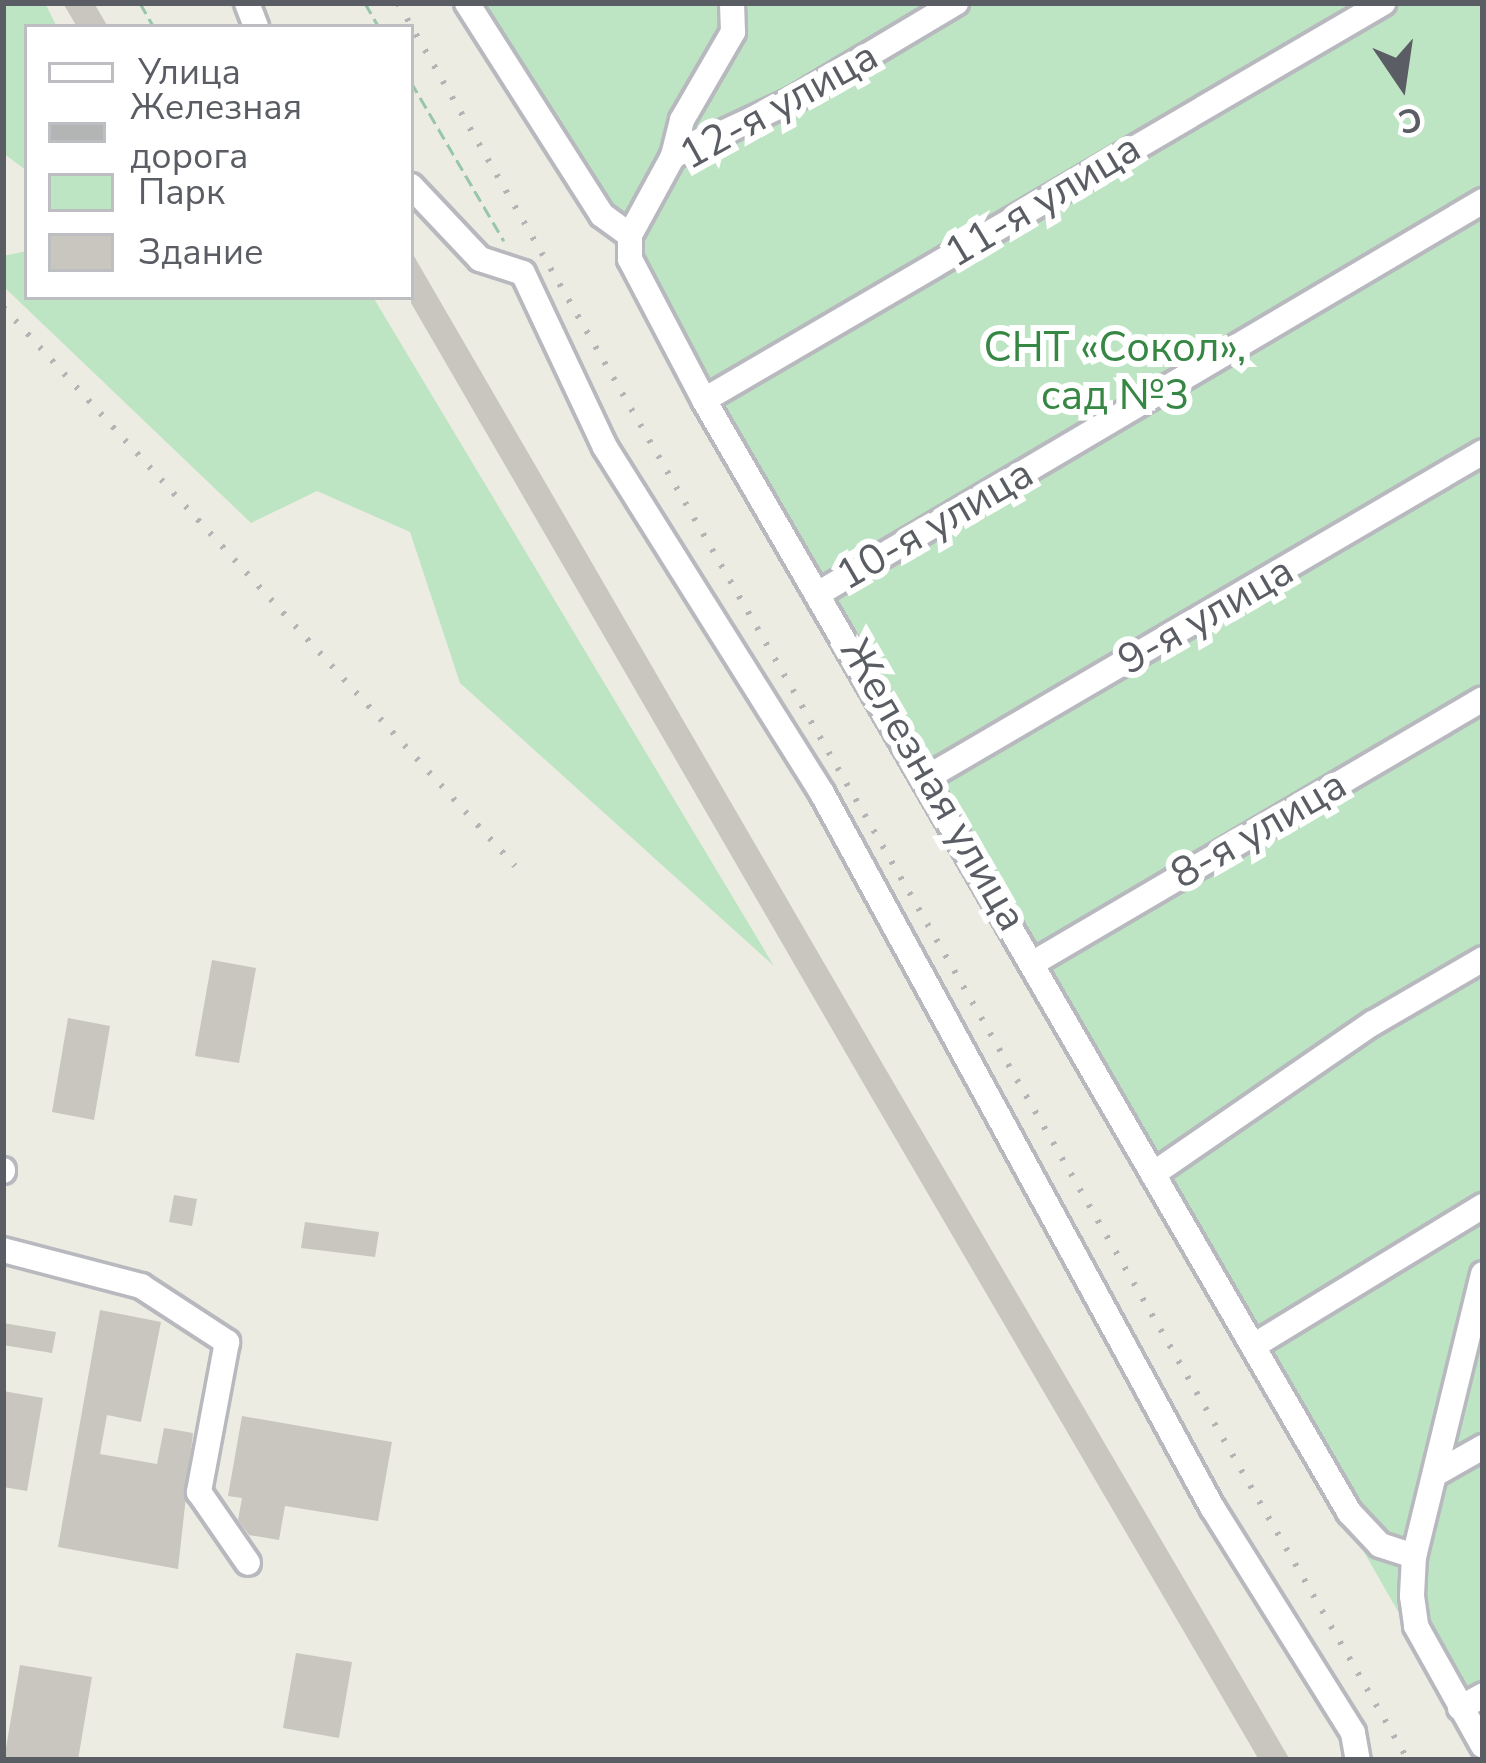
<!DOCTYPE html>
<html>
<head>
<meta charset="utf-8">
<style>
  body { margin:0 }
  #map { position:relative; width:1486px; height:1763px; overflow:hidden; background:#edece2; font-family:"Nunito Sans",sans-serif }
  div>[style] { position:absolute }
  .green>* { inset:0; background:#bee5c3 }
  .building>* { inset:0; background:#c8c6bf }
  .path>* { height:3px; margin-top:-1.5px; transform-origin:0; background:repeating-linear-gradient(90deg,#97c6aa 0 12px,transparent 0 18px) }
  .roads { filter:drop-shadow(3px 0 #b7b9be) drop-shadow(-3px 0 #b7b9be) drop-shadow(0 3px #b7b9be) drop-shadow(0 -3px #b7b9be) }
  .minor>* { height:24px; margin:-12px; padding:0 12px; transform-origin:12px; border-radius:12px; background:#fff }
  .rail>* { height:6px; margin-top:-3px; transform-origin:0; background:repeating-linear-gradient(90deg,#b3b4b4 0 3px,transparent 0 18px) }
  span { translate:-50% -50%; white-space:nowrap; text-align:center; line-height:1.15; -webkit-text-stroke:12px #fff; paint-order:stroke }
  .street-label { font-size:42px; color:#5a5d63 }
  .park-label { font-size:42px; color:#368644 }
  .frame { position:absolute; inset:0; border:6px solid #5a5d63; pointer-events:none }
  .legend { position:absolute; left:24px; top:24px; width:390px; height:276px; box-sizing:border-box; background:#fff; border:3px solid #bdbec1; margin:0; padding:15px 21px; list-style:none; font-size:36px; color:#5a5d63 }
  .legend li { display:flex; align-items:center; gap:24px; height:60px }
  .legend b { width:60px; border:3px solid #bdbec1 }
  .north { position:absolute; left:1342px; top:24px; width:120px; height:120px; -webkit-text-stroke:9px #fff; paint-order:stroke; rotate:167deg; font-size:33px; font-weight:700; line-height:48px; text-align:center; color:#5a5d63 }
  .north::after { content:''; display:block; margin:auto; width:42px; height:54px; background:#5a5d63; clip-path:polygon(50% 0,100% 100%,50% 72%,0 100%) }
</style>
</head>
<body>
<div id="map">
  <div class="green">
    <div style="clip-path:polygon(3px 3px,45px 3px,57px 27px,27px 27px,27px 171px,3px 153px)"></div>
    <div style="clip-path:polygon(475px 3px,1483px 3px,1483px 1760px,489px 23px)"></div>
    <div style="clip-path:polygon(27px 251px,27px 297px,373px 297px,774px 966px,460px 683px,410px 532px,317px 491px,251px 523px,3px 286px,3px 256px)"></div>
  </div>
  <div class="building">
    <div style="clip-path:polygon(63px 3px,94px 3px,108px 27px,77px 27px)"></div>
    <div style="clip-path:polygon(411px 251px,885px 1068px,1290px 1760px,1259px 1760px,862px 1081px,411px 303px)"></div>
    <div style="clip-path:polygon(212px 960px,256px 968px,239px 1063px,195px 1056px)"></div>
    <div style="clip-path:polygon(68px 1018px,110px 1026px,94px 1120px,52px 1112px)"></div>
    <div style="clip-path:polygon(174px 1195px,197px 1199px,192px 1226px,169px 1222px)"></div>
    <div style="clip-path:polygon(305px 1222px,379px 1232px,375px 1257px,301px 1248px)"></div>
    <div style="clip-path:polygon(100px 1310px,161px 1322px,141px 1422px,107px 1415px,100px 1454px,157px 1464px,164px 1428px,193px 1433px,178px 1569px,58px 1547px)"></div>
    <div style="clip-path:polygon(3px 1323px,56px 1332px,52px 1353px,3px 1345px)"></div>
    <div style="clip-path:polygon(3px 1391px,43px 1398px,27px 1491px,3px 1487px)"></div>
    <div style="clip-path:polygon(242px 1416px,392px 1442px,378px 1521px,285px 1506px,279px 1540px,249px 1535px,238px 1520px,242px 1498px,228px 1496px)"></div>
    <div style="clip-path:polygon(296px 1653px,352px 1662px,339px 1738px,283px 1728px)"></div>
    <div style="clip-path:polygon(20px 1665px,92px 1677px,78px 1760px,4px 1760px)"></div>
  </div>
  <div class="path">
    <div style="left:140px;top:3px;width:28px;rotate:60deg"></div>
    <div style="left:365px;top:3px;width:28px;rotate:60deg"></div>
    <div style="left:411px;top:82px;width:184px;rotate:59.7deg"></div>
  </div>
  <div class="roads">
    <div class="minor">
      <div style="left:247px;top:3px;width:26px;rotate:69deg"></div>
      <div style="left:467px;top:3px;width:251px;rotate:57.5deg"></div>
      <div style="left:602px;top:215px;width:34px;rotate:36deg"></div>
      <div style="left:630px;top:235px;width:24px;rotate:90deg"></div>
      <div style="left:630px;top:259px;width:159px;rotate:62.3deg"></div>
      <div style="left:704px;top:400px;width:1286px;rotate:59.88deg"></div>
      <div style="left:1349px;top:1512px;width:45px;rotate:46.8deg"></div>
      <div style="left:1380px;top:1545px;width:36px;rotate:18deg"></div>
      <div style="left:673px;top:156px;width:37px;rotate:-76deg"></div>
      <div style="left:682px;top:120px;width:102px;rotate:-59.9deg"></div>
      <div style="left:733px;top:32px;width:29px;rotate:-92deg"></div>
      <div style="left:411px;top:186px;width:100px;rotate:46.6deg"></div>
      <div style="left:480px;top:259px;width:45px;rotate:18deg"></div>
      <div style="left:523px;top:273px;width:192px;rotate:64.8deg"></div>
      <div style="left:605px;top:447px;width:408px;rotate:57.9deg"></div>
      <div style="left:822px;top:793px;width:814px;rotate:61.36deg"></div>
      <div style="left:1212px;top:1507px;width:266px;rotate:58deg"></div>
      <div style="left:1353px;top:1733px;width:27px;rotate:80deg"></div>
      <div style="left:630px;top:235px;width:90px;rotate:-61.4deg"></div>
      <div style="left:673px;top:156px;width:132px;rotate:-25deg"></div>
      <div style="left:793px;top:100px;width:190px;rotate:-30.8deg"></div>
      <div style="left:704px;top:400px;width:787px;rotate:-30.31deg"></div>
      <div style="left:821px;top:592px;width:769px;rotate:-30.57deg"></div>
      <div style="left:928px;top:777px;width:643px;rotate:-30.35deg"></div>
      <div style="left:1035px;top:962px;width:519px;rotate:-30.42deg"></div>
      <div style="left:3px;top:1170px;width:1px;rotate:90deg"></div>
      <div style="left:1153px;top:1174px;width:267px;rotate:-34.5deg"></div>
      <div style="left:1373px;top:1023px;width:127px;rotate:-30.2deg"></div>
      <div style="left:3px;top:1250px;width:143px;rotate:14.6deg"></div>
      <div style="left:141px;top:1286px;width:103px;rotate:33.1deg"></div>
      <div style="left:227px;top:1342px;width:153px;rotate:100.6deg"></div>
      <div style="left:199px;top:1492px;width:86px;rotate:55.4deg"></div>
      <div style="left:1483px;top:1274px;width:290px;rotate:103.7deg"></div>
      <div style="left:1414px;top:1556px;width:40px;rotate:92.9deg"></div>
      <div style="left:1412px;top:1596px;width:30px;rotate:82deg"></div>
      <div style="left:1416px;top:1626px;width:137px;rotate:60.8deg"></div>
      <div style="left:1255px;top:1345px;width:267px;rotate:-31.4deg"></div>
      <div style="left:1437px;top:1473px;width:53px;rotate:-29.5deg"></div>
      <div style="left:1460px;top:1708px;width:26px;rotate:-29deg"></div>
    </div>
  </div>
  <div class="rail">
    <div style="left:398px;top:3px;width:2027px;rotate:60.11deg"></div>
    <div style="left:3px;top:307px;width:758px;rotate:47.51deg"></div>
  </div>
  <div class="street-label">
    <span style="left:779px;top:106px;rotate:-29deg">12-я улица</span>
    <span style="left:1043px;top:201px;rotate:-31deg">11-я улица</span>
    <span style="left:935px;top:525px;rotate:-30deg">10-я улица</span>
    <span style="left:1206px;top:616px;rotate:-30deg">9-я улица</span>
    <span style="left:933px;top:785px;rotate:60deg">Железная улица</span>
    <span style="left:1259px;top:830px;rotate:-30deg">8-я улица</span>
  </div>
  <div class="park-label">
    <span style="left:1115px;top:372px">СНТ «Сокол»,<br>сад №3</span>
  </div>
  <div class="frame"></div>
  <ul class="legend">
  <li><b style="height:15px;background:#fff"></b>Улица</li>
  <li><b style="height:15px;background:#b3b4b4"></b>Железная дорога</li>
  <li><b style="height:33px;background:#bee5c3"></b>Парк</li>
  <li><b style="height:33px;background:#c8c6bf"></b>Здание</li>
  </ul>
  <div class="north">С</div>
</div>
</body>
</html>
